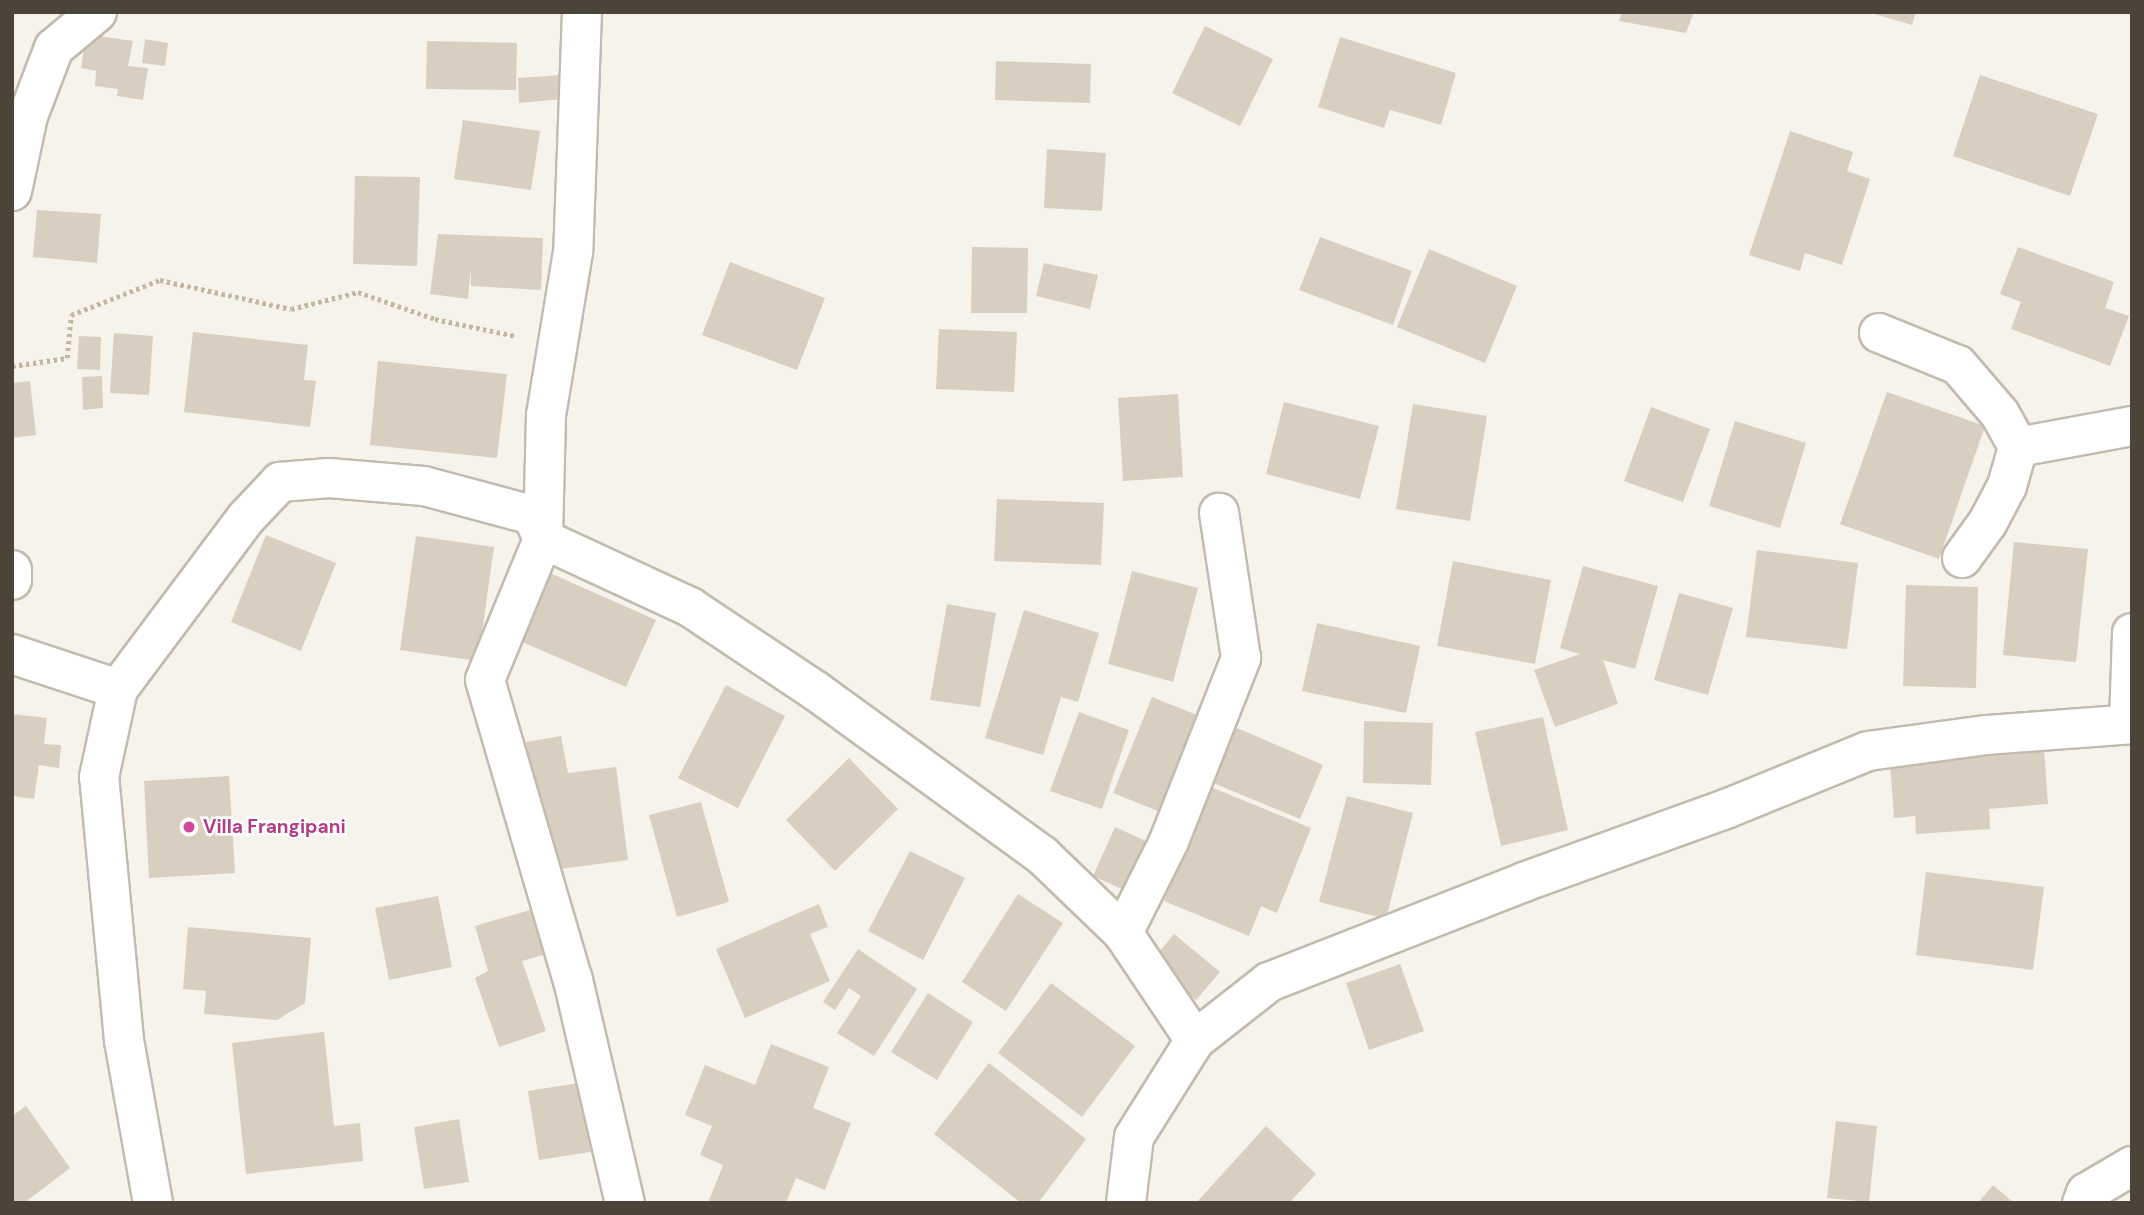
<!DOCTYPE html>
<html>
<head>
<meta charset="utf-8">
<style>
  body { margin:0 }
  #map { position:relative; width:2144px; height:1215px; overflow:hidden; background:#f6f3ec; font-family:"DM Sans",sans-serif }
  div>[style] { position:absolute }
  .building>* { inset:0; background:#d8cfc1 }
  .path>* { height:4.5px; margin-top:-2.25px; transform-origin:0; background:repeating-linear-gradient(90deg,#c4b79f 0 3.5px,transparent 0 7px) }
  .roads { filter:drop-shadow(2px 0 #c2bbae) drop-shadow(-2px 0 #c2bbae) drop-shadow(0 2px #c2bbae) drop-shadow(0 -2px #c2bbae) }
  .minor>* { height:38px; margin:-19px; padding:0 19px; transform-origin:19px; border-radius:19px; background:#fff }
  .dots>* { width:19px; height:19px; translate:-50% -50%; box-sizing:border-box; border:4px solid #fff; border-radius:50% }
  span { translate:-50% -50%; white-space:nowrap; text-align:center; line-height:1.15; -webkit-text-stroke:5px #fff; paint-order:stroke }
  .hotel-label { font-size:19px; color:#b23c85; font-weight:700 }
  .left { translate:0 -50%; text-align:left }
  .frame { position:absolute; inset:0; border:14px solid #4b4439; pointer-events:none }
</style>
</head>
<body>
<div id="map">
  <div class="building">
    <div style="clip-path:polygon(1622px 12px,1694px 12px,1686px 33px,1619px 21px)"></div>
    <div style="clip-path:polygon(1868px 12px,1916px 12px,1912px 25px)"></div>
    <div style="clip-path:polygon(1205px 26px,1273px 59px,1240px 126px,1172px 93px)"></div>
    <div style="clip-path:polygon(86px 34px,133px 41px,128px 66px,148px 68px,143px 100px,117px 96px,118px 89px,95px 86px,96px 71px,81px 68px)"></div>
    <div style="clip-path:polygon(1340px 37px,1456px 73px,1441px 125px,1390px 110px,1384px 128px,1318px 107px)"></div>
    <div style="clip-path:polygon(145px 39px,168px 43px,165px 66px,142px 63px)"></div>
    <div style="clip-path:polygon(427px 41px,517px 43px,516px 90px,426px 89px)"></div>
    <div style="clip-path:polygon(996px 61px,1091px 64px,1090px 103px,995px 100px)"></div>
    <div style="clip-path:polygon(561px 75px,563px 99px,519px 103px,518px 78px)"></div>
    <div style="clip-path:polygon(1980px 75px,2098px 114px,2070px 196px,1953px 156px)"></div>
    <div style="clip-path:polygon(463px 120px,540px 131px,531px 190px,454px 179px)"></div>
    <div style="clip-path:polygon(1790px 131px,1853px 152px,1847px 171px,1870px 179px,1842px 265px,1805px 253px,1800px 271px,1749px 255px)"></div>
    <div style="clip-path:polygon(1047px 149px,1106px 153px,1102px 211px,1044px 208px)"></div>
    <div style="clip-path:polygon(355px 176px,420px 177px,417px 266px,353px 264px)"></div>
    <div style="clip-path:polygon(37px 210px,101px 214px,97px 263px,33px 257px)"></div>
    <div style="clip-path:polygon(438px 234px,543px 238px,541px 290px,471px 286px,471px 268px,468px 299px,430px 294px)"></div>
    <div style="clip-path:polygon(1320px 237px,1412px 271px,1393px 325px,1299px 290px)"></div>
    <div style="clip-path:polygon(972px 247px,1028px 248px,1027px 313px,971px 313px)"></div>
    <div style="clip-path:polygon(2018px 247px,2114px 282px,2105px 308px,2129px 316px,2110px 366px,2011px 329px,2021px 302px,2000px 294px)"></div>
    <div style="clip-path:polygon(1429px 249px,1517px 286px,1485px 363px,1397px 327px)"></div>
    <div style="clip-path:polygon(730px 262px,825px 298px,797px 370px,702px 335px)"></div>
    <div style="clip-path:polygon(1044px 263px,1098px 275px,1090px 309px,1036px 296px)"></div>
    <div style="clip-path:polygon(939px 329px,1017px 332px,1014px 392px,936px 389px)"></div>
    <div style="clip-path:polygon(193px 332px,308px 345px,304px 380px,316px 381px,310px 427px,184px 412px)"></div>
    <div style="clip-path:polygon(114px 333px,153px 336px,149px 395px,110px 393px)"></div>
    <div style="clip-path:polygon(79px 336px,101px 337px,100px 370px,77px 369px)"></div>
    <div style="clip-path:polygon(378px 361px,507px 374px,497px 458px,370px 445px)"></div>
    <div style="clip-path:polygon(102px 376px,103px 408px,83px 410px,82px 377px)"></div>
    <div style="clip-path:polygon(30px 381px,36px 435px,12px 438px,12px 383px)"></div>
    <div style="clip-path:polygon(1887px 392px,1985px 426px,1939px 559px,1840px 524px)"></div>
    <div style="clip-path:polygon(1178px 394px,1183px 477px,1123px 481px,1118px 398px)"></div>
    <div style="clip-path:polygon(1284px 402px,1379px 426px,1360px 499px,1266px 474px)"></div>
    <div style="clip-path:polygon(1413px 404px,1487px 416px,1470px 521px,1396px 509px)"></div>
    <div style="clip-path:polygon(1651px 407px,1710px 429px,1683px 502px,1624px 481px)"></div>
    <div style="clip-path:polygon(1735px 421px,1806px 443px,1780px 528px,1709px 506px)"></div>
    <div style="clip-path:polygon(997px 499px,1104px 503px,1101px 565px,994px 561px)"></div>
    <div style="clip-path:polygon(266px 535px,336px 563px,301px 651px,231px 622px)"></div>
    <div style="clip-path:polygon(416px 536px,494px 547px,478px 661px,400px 650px)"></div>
    <div style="clip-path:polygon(2014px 542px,2088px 549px,2076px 662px,2003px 655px)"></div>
    <div style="clip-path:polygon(1757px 550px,1858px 563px,1847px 649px,1746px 637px)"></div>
    <div style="clip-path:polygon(1453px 561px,1551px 580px,1535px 664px,1437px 646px)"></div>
    <div style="clip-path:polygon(1583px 566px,1658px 586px,1635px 669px,1603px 660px,1618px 704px,1555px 727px,1534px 670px,1580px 654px,1560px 648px)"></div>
    <div style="clip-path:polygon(1132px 571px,1198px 588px,1173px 682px,1108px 664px)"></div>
    <div style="clip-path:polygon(550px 573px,656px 620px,626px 687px,520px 641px)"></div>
    <div style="clip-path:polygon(1906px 585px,1978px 587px,1976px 688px,1903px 686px)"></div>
    <div style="clip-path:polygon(1679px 593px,1733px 608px,1708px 695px,1654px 680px)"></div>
    <div style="clip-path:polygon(947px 604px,996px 613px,980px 707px,930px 700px)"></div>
    <div style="clip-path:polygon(1024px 610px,1099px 633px,1078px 702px,1061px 697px,1043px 755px,985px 738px)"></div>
    <div style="clip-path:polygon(1317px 623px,1420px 646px,1406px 713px,1302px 691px)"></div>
    <div style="clip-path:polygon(726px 685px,785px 716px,738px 808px,678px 778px)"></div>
    <div style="clip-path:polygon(1152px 697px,1197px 715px,1158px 811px,1113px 793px)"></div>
    <div style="clip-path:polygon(1079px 712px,1129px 730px,1102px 809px,1050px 791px)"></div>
    <div style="clip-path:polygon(12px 714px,47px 718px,44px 744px,61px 745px,59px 768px,39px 765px,34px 799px,12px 796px)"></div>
    <div style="clip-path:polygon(1543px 717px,1568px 830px,1501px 846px,1475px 732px)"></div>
    <div style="clip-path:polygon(1364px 721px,1433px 723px,1431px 785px,1363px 783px)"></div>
    <div style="clip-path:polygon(1230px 725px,1323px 765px,1300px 819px,1206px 780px)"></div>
    <div style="clip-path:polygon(561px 736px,568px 773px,616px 767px,628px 860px,546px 871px,526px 742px)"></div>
    <div style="clip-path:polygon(2044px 749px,2048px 804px,1989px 809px,1990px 829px,1916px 834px,1915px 816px,1894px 818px,1890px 763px)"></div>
    <div style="clip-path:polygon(849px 758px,898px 809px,835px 871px,786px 820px)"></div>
    <div style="clip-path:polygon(229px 776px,235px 873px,149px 878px,144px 781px)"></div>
    <div style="clip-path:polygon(1211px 787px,1311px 828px,1277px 913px,1261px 906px,1249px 936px,1164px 901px)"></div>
    <div style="clip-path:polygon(1347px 796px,1413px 813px,1386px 919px,1319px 902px)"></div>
    <div style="clip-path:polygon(701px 802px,729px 902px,677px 917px,649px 815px)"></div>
    <div style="clip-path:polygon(1115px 827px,1148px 842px,1126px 891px,1093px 876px)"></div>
    <div style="clip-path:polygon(910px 851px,965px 878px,923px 960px,868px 931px)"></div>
    <div style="clip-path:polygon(1926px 872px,2044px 887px,2033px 970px,1916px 955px)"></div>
    <div style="clip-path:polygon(1018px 894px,1063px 923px,1006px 1011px,962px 982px)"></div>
    <div style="clip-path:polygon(438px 896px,452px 967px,389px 980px,375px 908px)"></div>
    <div style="clip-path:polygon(819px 904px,828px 927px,810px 934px,830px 981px,745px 1018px,716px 949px)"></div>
    <div style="clip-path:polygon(537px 908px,550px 953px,522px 961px,546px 1031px,499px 1047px,475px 978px,488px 971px,475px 926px)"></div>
    <div style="clip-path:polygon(188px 927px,311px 938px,305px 1003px,277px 1020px,204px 1014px,206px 991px,183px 989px)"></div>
    <div style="clip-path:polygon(1174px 934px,1220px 972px,1196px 1000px,1151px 962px)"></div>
    <div style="clip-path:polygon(858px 949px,917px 989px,874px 1056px,837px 1033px,861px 996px,849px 988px,835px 1010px,823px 1002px)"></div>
    <div style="clip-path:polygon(1400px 964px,1424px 1031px,1369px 1050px,1346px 983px)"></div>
    <div style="clip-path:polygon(1051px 983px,1135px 1046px,1082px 1117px,998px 1053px)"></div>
    <div style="clip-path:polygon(928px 993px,973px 1022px,937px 1080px,891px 1052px)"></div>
    <div style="clip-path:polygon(324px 1032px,334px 1126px,360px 1123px,363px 1161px,246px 1174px,232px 1043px)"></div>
    <div style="clip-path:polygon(771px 1044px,829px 1067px,813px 1108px,851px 1123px,825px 1190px,796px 1178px,786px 1203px,708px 1203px,723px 1165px,700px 1155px,712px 1126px,685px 1115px,705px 1065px,755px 1085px)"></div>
    <div style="clip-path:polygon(989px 1063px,1086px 1139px,1038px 1203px,1021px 1203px,934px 1134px)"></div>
    <div style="clip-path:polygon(585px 1082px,596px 1151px,539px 1160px,528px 1091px)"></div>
    <div style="clip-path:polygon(26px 1106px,70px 1168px,24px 1203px,12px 1203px,12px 1116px)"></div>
    <div style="clip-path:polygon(459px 1119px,469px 1182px,424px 1189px,414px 1127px)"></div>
    <div style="clip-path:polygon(1836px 1121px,1877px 1126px,1869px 1202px,1827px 1198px)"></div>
    <div style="clip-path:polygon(1266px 1126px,1316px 1174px,1289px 1203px,1196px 1203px)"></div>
    <div style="clip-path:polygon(1993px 1185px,2014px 1203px,1978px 1203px)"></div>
  </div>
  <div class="path">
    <div style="left:12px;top:366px;width:56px;rotate:-8.3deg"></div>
    <div style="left:67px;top:358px;width:43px;rotate:-84.7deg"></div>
    <div style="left:71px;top:315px;width:96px;rotate:-21.5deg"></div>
    <div style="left:160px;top:280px;width:134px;rotate:12.5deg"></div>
    <div style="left:291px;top:309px;width:69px;rotate:-14.2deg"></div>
    <div style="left:358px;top:292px;width:82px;rotate:19.3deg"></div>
    <div style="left:435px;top:319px;width:83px;rotate:11.9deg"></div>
  </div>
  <div class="roads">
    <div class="minor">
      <div style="left:582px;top:12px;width:240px;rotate:92.1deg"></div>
      <div style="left:573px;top:252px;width:165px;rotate:99.4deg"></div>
      <div style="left:546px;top:415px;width:124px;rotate:91.4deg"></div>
      <div style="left:543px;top:539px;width:152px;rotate:112.4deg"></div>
      <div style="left:485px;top:680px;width:313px;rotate:73.7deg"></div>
      <div style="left:573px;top:980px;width:229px;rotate:76.9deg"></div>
      <div style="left:12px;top:191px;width:77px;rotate:-78deg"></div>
      <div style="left:28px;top:116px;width:73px;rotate:-69.1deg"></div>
      <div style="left:54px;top:48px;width:56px;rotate:-39.9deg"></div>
      <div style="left:1879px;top:333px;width:85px;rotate:22.1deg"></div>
      <div style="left:1958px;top:365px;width:65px;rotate:49.4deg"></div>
      <div style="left:2000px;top:414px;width:38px;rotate:61deg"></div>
      <div style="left:2018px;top:447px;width:116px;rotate:-10.4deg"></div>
      <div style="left:1962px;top:558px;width:44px;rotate:-54.2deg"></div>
      <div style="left:1988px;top:522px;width:41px;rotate:-62.2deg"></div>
      <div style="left:2007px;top:486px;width:41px;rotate:-74.2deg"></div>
      <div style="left:12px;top:570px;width:10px;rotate:90deg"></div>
      <div style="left:12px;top:654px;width:112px;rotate:18.3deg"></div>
      <div style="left:2129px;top:724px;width:91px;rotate:-88.1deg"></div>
      <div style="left:1123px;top:933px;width:103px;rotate:-63.4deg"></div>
      <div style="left:1169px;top:841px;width:197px;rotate:-68.5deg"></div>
      <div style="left:1241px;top:658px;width:147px;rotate:-98.6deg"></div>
      <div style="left:153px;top:1203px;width:166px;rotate:-100.1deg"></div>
      <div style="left:124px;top:1040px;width:264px;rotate:-95.4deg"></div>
      <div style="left:99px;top:777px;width:90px;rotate:-77.8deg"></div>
      <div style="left:118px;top:689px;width:214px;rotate:-53.2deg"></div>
      <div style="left:246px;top:518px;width:50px;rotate:-46.6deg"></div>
      <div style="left:280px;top:482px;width:49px;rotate:-4.7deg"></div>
      <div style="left:329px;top:478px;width:95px;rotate:4.8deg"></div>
      <div style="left:424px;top:486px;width:112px;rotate:15deg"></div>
      <div style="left:532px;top:515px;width:26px;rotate:65deg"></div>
      <div style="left:543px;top:539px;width:162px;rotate:24.8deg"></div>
      <div style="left:690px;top:607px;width:151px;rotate:33.7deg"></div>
      <div style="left:816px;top:691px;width:279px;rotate:36deg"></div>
      <div style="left:1042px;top:855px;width:112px;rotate:43.9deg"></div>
      <div style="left:1123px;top:933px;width:129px;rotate:56.1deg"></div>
      <div style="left:1126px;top:1203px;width:66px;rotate:-83.1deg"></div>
      <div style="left:1134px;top:1137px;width:115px;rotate:-57.8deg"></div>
      <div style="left:1195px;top:1040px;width:94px;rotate:-38.1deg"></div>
      <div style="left:1269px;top:982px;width:274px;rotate:-21.4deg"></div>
      <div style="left:1524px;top:882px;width:215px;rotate:-19.9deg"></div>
      <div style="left:1726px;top:809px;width:153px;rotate:-22.2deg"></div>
      <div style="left:1868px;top:751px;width:120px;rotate:-7.7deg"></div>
      <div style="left:1987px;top:735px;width:145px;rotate:-4.3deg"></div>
      <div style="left:2082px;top:1203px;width:11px;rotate:-68deg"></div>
      <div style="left:2086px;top:1193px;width:53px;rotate:-30.4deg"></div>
    </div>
  </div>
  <div class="dots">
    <div style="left:189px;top:827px;background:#d1479c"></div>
  </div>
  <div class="hotel-label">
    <span class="left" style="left:203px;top:827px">Villa Frangipani</span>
  </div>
  <div class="frame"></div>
</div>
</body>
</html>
